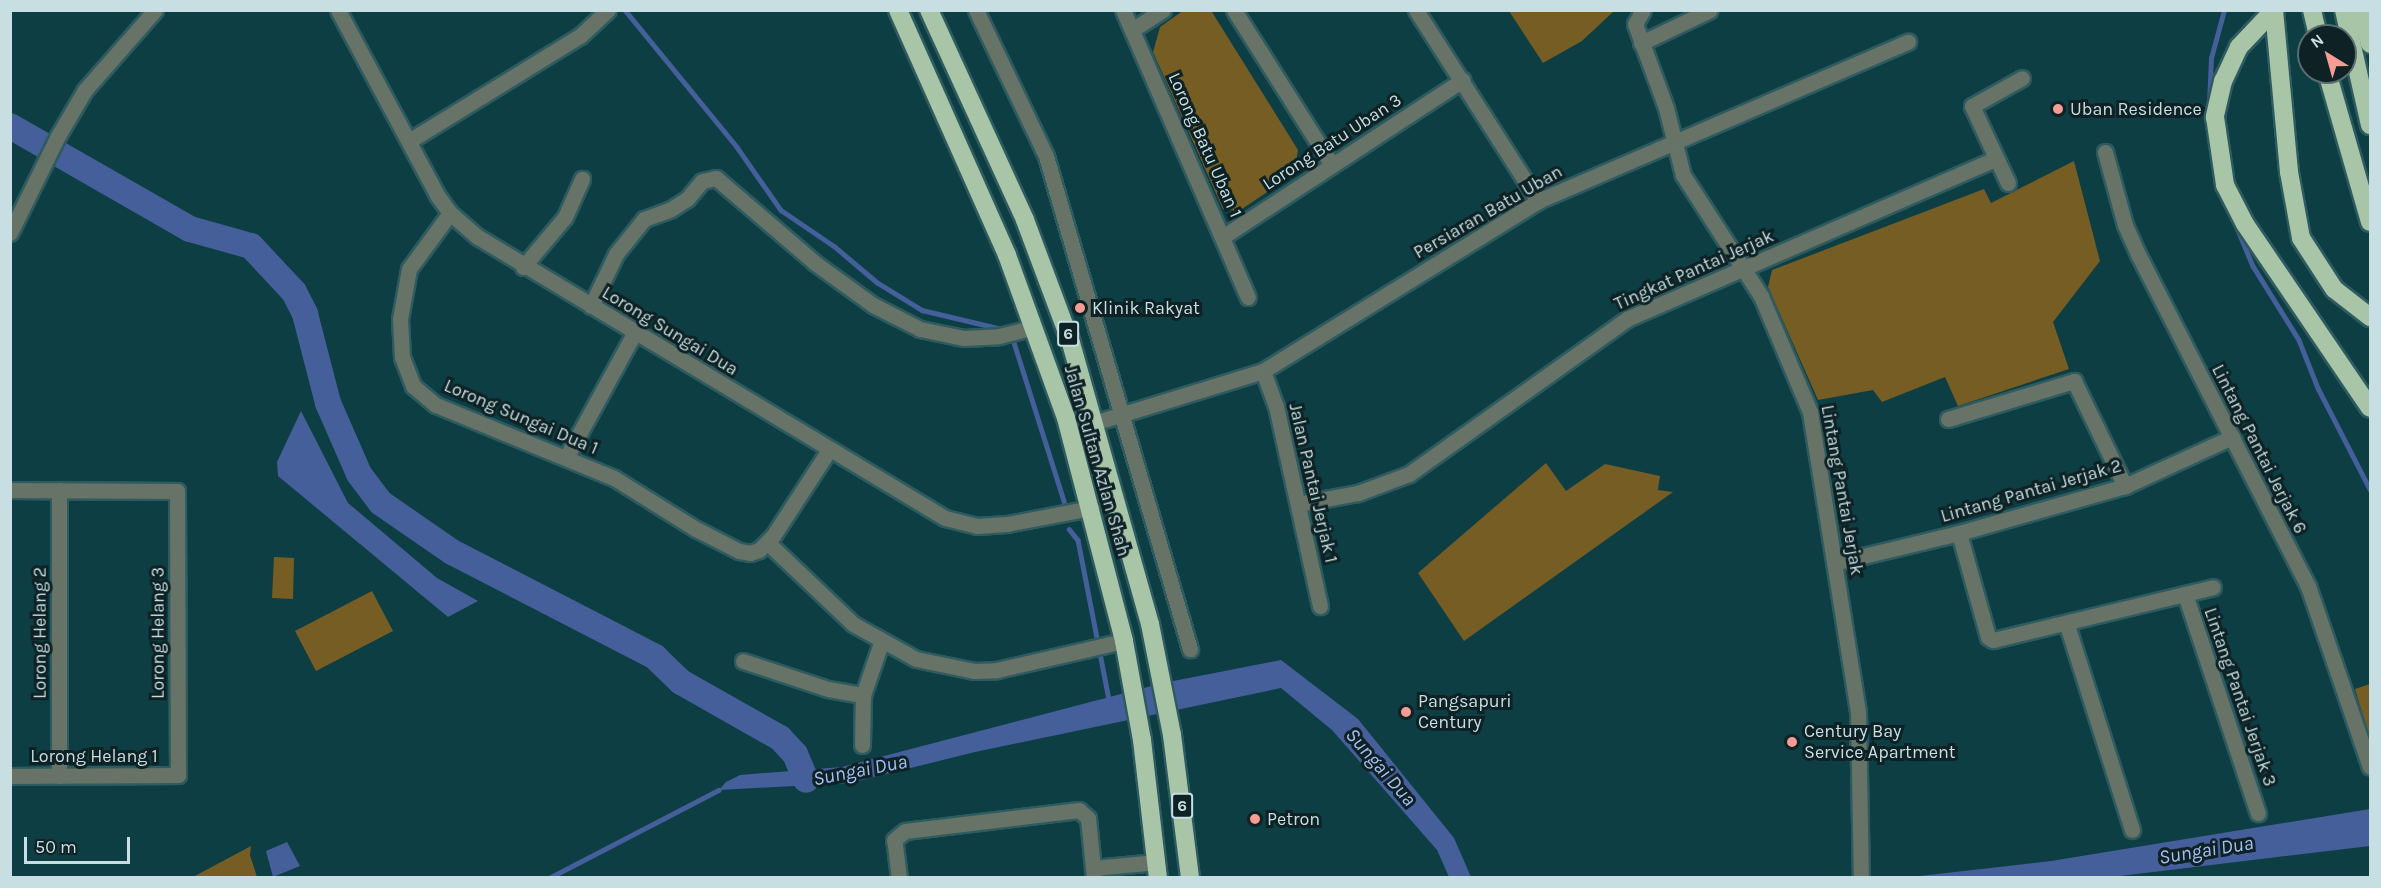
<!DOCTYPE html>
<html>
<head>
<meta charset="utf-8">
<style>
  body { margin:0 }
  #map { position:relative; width:2381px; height:888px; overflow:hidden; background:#0c3e43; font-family:Karla,sans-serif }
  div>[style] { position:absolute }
  .green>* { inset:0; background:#765d24 }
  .water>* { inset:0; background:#445f9a }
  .stream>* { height:4.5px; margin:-2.25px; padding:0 2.25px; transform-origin:2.25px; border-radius:2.25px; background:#445f9a }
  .river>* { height:26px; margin:-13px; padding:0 13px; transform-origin:13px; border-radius:13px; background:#445f9a }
  .roads { filter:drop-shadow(2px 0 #2e5b60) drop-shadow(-2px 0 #2e5b60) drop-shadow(0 2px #2e5b60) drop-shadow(0 -2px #2e5b60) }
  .minor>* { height:15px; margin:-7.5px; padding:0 7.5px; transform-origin:7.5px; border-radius:7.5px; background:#677367 }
  .highway>* { height:18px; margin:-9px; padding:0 9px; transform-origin:9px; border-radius:9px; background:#a8c5a7 }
  .dots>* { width:16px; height:16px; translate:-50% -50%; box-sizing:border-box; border:3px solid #0e2124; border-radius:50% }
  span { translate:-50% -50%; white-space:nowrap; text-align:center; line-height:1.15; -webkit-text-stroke:6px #0e2124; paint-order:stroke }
  .shield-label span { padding:2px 4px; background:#0e2124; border:2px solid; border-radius:4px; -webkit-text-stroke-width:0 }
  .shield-label { font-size:16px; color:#c7dfe2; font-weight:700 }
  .poi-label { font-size:18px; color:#c7dfe2 }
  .left { translate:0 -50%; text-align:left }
  .street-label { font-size:18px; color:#c7dfe2 }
  .water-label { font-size:20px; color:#a5bff2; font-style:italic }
  .frame { position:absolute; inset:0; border:12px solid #c7dfe2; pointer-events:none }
  .north { position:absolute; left:2297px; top:24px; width:60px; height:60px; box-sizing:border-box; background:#0e2124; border:2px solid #586d70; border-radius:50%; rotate:323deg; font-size:16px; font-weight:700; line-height:24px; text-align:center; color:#c7dfe2 }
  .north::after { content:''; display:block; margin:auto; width:21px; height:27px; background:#f59c95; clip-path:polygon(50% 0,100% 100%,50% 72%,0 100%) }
  .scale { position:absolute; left:24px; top:837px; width:106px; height:27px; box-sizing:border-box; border:3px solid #c7dfe2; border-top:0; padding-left:8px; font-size:18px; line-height:21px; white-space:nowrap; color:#c7dfe2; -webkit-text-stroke:4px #0e2124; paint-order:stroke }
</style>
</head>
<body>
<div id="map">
  <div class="green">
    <div style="clip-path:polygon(1184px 10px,1212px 12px,1298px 150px,1294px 174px,1239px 211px,1223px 209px,1153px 52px,1160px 27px)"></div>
    <div style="clip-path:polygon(1509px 11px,1614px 11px,1582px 41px,1543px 63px)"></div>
    <div style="clip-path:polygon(2074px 161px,2100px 261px,2053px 322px,2069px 369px,1958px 406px,1945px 377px,1882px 402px,1873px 390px,1818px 400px,1768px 287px,1772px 270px,1984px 189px,1991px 203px)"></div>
    <div style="clip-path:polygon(1546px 463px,1566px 491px,1605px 464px,1660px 476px,1658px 490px,1673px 492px,1464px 641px,1418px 573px)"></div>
    <div style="clip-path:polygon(274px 557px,294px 558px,293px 599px,272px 598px)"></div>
    <div style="clip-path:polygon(372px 591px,393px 631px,316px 671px,295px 631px)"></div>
    <div style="clip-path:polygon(2370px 684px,2370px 739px,2355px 689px)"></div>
    <div style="clip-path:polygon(251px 846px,250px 855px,257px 877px,193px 877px)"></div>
  </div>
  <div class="water">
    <div style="clip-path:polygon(301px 411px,348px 503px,437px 578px,478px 601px,448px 617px,278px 476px,277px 462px)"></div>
    <div style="clip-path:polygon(1281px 660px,1358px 719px,1454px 838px,1471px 877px,1449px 877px,1437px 850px,1332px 730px,1281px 688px,975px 752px,850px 783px,719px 790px,726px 782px,740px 775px,842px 767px,1163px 683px)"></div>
    <div style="clip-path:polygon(2370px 809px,2370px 846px,2112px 877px,1911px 877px,2051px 861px)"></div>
    <div style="clip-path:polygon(287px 842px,300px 866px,273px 877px,266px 851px)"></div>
  </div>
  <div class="stream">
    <div style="left:625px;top:10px;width:177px;rotate:50.7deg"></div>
    <div style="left:737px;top:147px;width:77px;rotate:55.1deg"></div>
    <div style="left:781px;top:210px;width:64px;rotate:34.2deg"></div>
    <div style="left:834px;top:246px;width:57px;rotate:40.1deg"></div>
    <div style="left:878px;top:283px;width:52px;rotate:31.5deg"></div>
    <div style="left:922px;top:310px;width:86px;rotate:13.4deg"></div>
    <div style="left:2209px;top:105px;width:47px;rotate:-87.6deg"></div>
    <div style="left:2211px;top:58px;width:50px;rotate:-74.8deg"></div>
    <div style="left:2208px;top:128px;width:19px;rotate:81deg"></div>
    <div style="left:2235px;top:223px;width:47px;rotate:67.3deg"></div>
    <div style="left:2253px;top:266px;width:87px;rotate:58.1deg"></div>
    <div style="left:2299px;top:340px;width:52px;rotate:68.4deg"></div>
    <div style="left:2318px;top:388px;width:114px;rotate:62.8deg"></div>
    <div style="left:1012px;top:336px;width:173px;rotate:72.5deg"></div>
    <div style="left:1069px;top:529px;width:14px;rotate:51deg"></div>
    <div style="left:1078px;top:540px;width:163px;rotate:79deg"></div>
    <div style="left:549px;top:878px;width:191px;rotate:-27.4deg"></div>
  </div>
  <div class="river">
    <div style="left:10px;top:126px;width:207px;rotate:29.8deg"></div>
    <div style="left:190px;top:229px;width:63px;rotate:15.6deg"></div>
    <div style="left:251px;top:246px;width:63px;rotate:46.9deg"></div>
    <div style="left:294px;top:292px;width:25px;rotate:63deg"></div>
    <div style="left:305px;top:314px;width:92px;rotate:75.5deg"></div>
    <div style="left:328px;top:403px;width:77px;rotate:66.4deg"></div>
    <div style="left:359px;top:474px;width:36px;rotate:53deg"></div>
    <div style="left:381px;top:503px;width:86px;rotate:34.6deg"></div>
    <div style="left:452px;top:552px;width:229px;rotate:27.3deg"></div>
    <div style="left:655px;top:657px;width:36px;rotate:44deg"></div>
    <div style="left:681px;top:682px;width:114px;rotate:29.5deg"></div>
    <div style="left:780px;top:738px;width:22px;rotate:47deg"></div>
    <div style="left:795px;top:754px;width:28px;rotate:67deg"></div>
  </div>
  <div class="roads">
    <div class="minor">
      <div style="left:338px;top:10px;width:210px;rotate:61.8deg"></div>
      <div style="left:437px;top:195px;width:22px;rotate:54deg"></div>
      <div style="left:450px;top:213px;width:37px;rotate:41deg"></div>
      <div style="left:478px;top:237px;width:545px;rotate:31.04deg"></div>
      <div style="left:945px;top:518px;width:33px;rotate:14deg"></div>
      <div style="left:977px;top:526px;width:30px;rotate:-4deg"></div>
      <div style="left:1007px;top:524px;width:86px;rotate:-10.8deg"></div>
      <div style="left:976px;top:10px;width:162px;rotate:64.4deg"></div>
      <div style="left:1046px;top:156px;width:514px;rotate:73.72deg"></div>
      <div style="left:1123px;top:10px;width:313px;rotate:66.5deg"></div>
      <div style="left:1234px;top:10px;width:183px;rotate:57.7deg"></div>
      <div style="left:1416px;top:10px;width:227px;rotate:57.4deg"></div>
      <div style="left:1643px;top:10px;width:16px;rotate:120deg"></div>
      <div style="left:1635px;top:24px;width:90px;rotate:69.7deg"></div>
      <div style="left:1666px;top:108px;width:69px;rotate:75.8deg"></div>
      <div style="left:1683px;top:175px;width:144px;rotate:57.2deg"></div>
      <div style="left:1761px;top:296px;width:126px;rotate:67.1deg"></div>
      <div style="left:1810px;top:412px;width:304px;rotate:80.9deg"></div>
      <div style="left:1858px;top:712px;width:166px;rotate:89deg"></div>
      <div style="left:1132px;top:30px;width:37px;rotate:-33deg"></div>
      <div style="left:1641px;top:43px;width:76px;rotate:-25.6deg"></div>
      <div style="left:409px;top:141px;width:201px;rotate:-31.6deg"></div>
      <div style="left:580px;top:36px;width:38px;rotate:-43deg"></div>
      <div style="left:2105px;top:152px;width:76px;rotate:74.7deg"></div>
      <div style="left:2125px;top:225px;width:34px;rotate:66deg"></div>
      <div style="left:2139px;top:256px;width:371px;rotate:62.9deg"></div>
      <div style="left:2308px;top:586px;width:191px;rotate:71.1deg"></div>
      <div style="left:2008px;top:183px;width:85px;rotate:-115.1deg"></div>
      <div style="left:1972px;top:106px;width:57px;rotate:-29.2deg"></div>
      <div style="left:450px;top:213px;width:69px;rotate:126.2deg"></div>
      <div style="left:409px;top:269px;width:51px;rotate:100.2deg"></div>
      <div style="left:400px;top:319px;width:38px;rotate:87deg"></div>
      <div style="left:402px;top:357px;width:31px;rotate:69deg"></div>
      <div style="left:413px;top:386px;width:30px;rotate:40deg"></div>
      <div style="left:436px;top:405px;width:192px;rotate:22.3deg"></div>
      <div style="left:614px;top:478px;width:97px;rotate:31.9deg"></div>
      <div style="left:696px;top:529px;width:48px;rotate:27.1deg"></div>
      <div style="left:739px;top:551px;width:11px;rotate:10deg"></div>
      <div style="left:750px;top:553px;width:9px;rotate:-18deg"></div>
      <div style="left:759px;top:550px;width:20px;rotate:-45deg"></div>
      <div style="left:773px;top:536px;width:103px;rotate:-56.9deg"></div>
      <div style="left:10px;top:233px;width:108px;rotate:-63.7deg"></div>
      <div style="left:58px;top:136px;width:53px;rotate:-59.6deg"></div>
      <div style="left:85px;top:90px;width:106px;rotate:-48.8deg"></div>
      <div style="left:1224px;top:236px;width:285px;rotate:-33.2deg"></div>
      <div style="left:523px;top:267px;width:65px;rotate:-50deg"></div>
      <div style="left:565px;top:217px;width:42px;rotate:-65.9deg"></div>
      <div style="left:591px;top:306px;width:58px;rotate:-64.3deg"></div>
      <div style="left:616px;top:254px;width:45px;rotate:-51.3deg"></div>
      <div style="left:644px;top:219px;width:29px;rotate:-20deg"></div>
      <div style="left:671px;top:209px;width:19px;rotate:-32deg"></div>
      <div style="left:687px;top:199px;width:23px;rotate:-50deg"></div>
      <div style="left:702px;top:181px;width:14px;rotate:-12deg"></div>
      <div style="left:716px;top:178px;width:130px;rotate:40.6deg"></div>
      <div style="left:815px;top:263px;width:72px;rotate:35.9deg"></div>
      <div style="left:873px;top:305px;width:53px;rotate:27.1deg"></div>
      <div style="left:920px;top:329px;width:45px;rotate:11.6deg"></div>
      <div style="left:964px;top:338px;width:35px;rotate:-3deg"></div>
      <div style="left:999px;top:336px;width:36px;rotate:-14deg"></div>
      <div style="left:1263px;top:371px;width:37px;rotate:70deg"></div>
      <div style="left:1276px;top:406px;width:205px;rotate:77.6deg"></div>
      <div style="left:1948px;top:419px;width:132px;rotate:-16.8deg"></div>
      <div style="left:2074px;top:381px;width:117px;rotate:64.1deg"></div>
      <div style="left:1094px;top:423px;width:177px;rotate:-17.1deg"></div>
      <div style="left:1263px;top:371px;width:323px;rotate:-31.7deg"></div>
      <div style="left:1538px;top:201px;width:403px;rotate:-23.3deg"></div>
      <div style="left:567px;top:456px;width:141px;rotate:-61.3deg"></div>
      <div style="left:10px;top:490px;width:167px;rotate:0.3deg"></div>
      <div style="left:177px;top:491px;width:284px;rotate:89.8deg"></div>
      <div style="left:178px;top:775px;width:168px;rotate:179.7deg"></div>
      <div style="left:59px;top:490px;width:286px;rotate:90deg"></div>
      <div style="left:1298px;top:504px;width:61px;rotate:-10.4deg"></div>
      <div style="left:1358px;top:493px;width:54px;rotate:-20.4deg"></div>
      <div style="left:1409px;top:474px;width:267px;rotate:-35.4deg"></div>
      <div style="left:1627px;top:319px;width:401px;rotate:-23.5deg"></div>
      <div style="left:1959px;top:533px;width:108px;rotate:74.4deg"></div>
      <div style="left:1988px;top:637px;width:6px;rotate:31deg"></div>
      <div style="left:1993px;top:640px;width:226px;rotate:-13.5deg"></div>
      <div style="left:768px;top:543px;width:117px;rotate:43.6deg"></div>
      <div style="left:853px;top:624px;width:72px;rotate:29.1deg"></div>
      <div style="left:916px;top:659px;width:59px;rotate:11.7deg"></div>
      <div style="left:974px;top:671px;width:23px;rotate:-2deg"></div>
      <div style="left:997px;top:670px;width:130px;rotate:-12.9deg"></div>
      <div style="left:1834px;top:563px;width:129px;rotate:-13.5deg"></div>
      <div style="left:1959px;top:533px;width:173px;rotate:-15.8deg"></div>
      <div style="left:2125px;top:486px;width:118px;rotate:-24.6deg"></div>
      <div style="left:2185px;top:594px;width:231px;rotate:71.6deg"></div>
      <div style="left:2067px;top:625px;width:215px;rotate:72.4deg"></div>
      <div style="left:743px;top:661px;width:89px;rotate:18.2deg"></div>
      <div style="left:828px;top:689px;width:36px;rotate:10deg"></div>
      <div style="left:862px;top:745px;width:50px;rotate:-88.9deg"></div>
      <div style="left:863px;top:695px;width:55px;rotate:-70.9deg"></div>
      <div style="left:1093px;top:868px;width:64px;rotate:-5.4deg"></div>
      <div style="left:899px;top:878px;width:38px;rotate:-97deg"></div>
      <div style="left:894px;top:840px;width:14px;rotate:-39deg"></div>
      <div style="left:905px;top:831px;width:175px;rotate:-6.9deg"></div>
      <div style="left:1079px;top:810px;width:12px;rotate:42deg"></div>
      <div style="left:1088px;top:818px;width:60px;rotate:84.3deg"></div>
    </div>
    <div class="highway">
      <div style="left:898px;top:10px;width:268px;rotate:66deg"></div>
      <div style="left:1007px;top:255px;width:173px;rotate:70.1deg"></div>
      <div style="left:1066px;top:418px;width:230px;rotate:75.4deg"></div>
      <div style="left:1124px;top:641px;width:101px;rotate:79.7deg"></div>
      <div style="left:1142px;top:740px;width:139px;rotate:83.4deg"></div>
      <div style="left:929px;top:10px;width:231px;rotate:65.4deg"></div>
      <div style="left:1025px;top:220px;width:131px;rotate:69.5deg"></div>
      <div style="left:1071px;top:343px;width:292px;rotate:74.3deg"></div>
      <div style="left:1150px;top:624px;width:113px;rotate:78.8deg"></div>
      <div style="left:1172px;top:735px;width:144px;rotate:82.8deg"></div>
      <div style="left:2274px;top:10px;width:51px;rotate:133.4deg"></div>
      <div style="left:2239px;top:47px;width:38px;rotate:115deg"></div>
      <div style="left:2223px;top:81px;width:37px;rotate:103deg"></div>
      <div style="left:2215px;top:117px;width:69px;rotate:81.6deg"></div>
      <div style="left:2225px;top:185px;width:44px;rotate:62.9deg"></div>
      <div style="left:2245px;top:224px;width:222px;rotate:55.8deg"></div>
      <div style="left:2274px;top:10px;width:163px;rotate:84.7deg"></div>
      <div style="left:2289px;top:172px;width:67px;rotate:79.7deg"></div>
      <div style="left:2301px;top:238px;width:61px;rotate:57.1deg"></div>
      <div style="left:2334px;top:289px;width:46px;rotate:37.9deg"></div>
      <div style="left:2312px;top:10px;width:27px;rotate:77deg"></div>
      <div style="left:2344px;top:10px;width:118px;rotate:77.3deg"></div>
      <div style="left:2361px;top:10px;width:35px;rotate:75deg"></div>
      <div style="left:2327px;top:72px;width:156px;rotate:74deg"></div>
    </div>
  </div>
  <div class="dots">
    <div style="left:2058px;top:109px;background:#f59c95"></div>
    <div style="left:1080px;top:308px;background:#f59c95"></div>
    <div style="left:1406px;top:712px;background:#f59c95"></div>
    <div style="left:1792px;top:742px;background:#f59c95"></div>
    <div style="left:1255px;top:819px;background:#f59c95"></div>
  </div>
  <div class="shield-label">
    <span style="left:1068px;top:334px">6</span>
    <span style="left:1182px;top:806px">6</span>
  </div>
  <div class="poi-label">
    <span class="left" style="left:2070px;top:109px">Uban Residence</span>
    <span class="left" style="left:1092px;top:308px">Klinik Rakyat</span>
    <span class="left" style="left:1418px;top:712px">Pangsapuri<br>Century</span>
    <span class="left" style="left:1804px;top:742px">Century Bay<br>Service Apartment</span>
    <span class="left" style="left:1267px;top:819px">Petron</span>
  </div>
  <div class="street-label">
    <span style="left:1332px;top:142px;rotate:-33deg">Lorong Batu Uban 3</span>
    <span style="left:1205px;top:145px;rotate:66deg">Lorong Batu Uban 1</span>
    <span style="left:1488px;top:212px;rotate:-30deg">Persiaran Batu Uban</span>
    <span style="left:1694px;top:270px;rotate:-24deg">Tingkat Pantai Jerjak</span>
    <span style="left:670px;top:331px;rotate:31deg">Lorong Sungai Dua</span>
    <span style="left:521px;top:417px;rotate:23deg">Lorong Sungai Dua 1</span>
    <span style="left:2259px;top:449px;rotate:63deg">Lintang Pantai Jerjak 6</span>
    <span style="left:1097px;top:461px;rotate:74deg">Jalan Sultan Azlan Shah</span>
    <span style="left:1313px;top:483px;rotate:77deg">Jalan Pantai Jerjak 1</span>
    <span style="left:1842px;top:490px;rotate:80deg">Lintang Pantai Jerjak</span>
    <span style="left:2031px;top:491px;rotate:-16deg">Lintang Pantai Jerjak 2</span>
    <span style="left:40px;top:633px;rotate:-90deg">Lorong Helang 2</span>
    <span style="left:158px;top:633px;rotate:-90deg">Lorong Helang 3</span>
    <span style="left:2240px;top:697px;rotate:71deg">Lintang Pantai Jerjak 3</span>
    <span style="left:94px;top:756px">Lorong Helang 1</span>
  </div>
  <div class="water-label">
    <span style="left:1381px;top:767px;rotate:49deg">Sungai Dua</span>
    <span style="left:860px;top:770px;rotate:-11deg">Sungai Dua</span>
    <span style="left:2206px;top:850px;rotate:-9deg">Sungai Dua</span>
  </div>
  <div class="frame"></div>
  <div class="north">N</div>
  <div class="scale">50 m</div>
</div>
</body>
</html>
